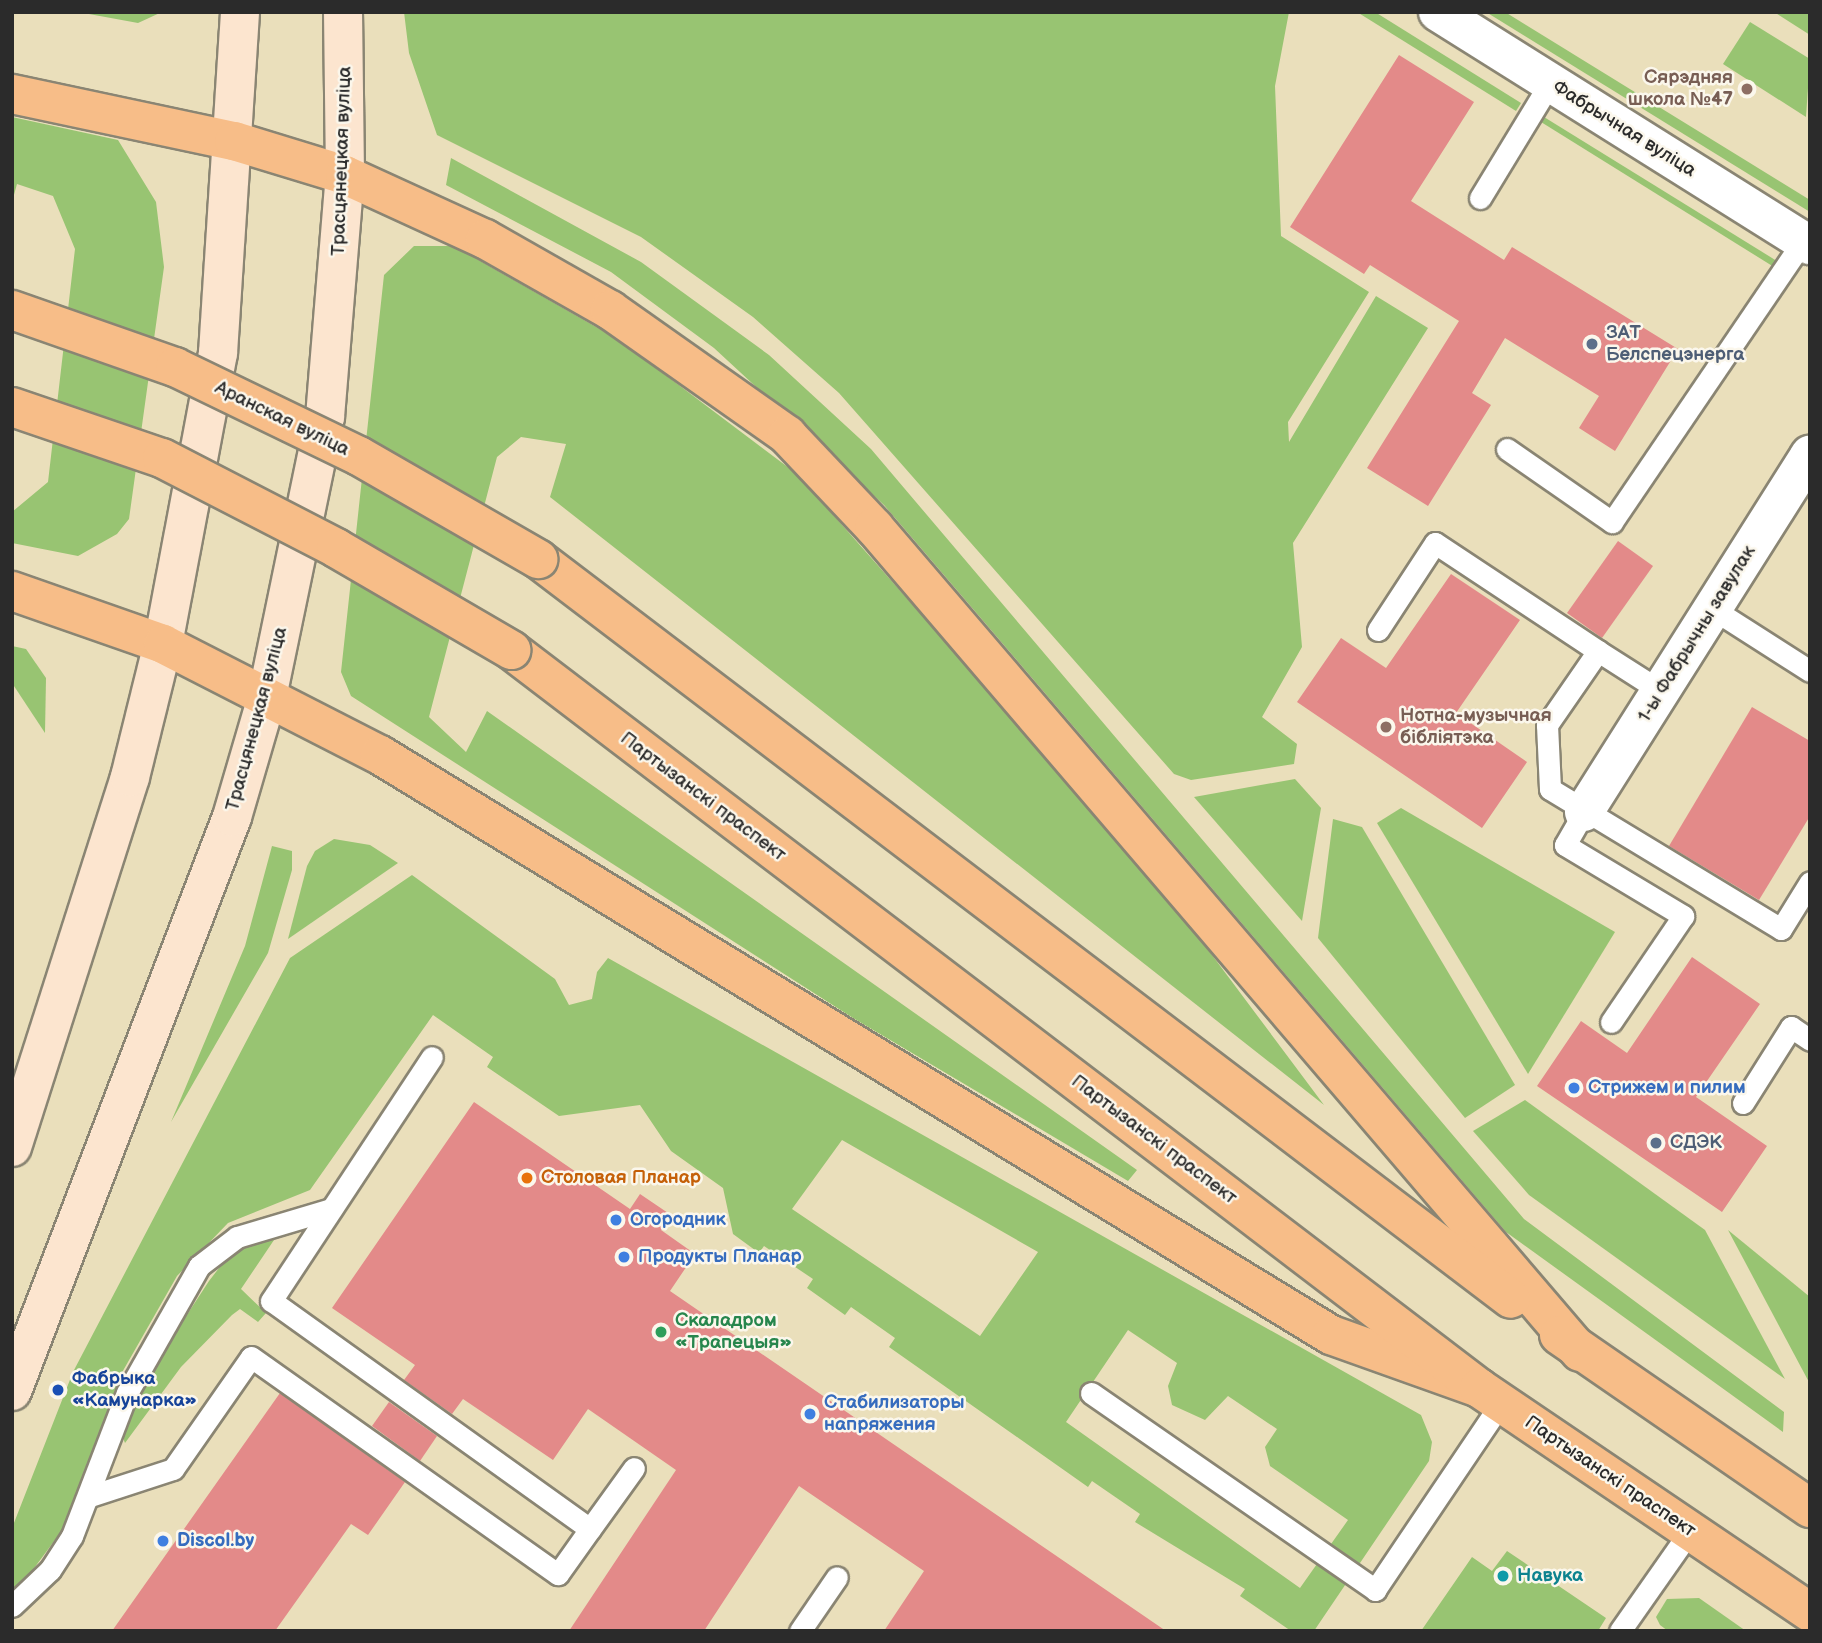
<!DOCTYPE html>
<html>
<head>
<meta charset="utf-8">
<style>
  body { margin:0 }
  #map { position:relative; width:1822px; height:1643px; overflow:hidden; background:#eadfbb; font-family:"Balsamiq Sans",sans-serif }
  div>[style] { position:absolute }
  .green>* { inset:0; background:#98c472 }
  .building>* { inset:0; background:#e38a89 }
  .roads { filter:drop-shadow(2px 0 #8a8573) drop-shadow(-2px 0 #8a8573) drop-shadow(0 2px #8a8573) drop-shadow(0 -2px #8a8573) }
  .service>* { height:21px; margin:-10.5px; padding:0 10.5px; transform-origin:10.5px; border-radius:10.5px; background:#fff }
  .minor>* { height:38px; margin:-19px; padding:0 19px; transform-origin:19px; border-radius:19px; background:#fff }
  .secondary>* { height:38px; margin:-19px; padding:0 19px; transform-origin:19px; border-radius:19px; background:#fce5cf }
  .primary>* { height:38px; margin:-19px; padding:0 19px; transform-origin:19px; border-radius:19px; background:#f7bd88 }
  .bridges { filter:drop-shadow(2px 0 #8a8573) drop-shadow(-2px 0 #8a8573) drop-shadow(0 2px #8a8573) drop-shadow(0 -2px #8a8573) }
  .primary-bridge>* { height:38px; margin:-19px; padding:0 19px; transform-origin:19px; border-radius:19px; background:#f7bd88 }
  .dots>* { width:19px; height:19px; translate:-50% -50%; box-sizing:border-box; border:4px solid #fbf7ec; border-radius:50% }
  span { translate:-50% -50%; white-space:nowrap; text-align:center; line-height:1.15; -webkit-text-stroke:5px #fbf7ec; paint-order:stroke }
  .education-label { font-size:19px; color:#785e54; font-weight:700 }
  .right { translate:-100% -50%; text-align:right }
  .left { translate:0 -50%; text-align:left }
  .street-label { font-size:19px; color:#2b2b2b }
  .service-label { font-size:19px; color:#4e5e75; font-weight:700 }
  .shop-label { font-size:19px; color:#366cbe; font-weight:700 }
  .food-label { font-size:19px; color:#c56008; font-weight:700 }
  .leisure-label { font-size:19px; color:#27864d; font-weight:700 }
  .transit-label { font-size:19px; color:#164399; font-weight:700 }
  .culture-label { font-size:19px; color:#0d838f; font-weight:700 }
  .frame { position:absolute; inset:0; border:14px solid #2b2b2b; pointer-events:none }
</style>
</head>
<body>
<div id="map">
  <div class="green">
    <div style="clip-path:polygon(78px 12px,162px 12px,138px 23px)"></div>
    <div style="clip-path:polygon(404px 12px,1289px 12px,1275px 86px,1281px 236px,1369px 292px,1288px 422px,1289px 442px,1376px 296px,1428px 328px,1293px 543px,1302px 647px,1262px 717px,1297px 744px,1294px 764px,1191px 780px,1174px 774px,839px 393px,753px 317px,641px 237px,437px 135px,409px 53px)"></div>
    <div style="clip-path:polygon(1357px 12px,1375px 12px,1521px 103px,1516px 111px)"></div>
    <div style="clip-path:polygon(1486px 12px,1505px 12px,1810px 200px,1810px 212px)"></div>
    <div style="clip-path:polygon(1774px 12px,1810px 12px,1810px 35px)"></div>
    <div style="clip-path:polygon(1750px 22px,1810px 59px,1806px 117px,1723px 64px)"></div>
    <div style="clip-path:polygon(12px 117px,118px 140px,156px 202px,164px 267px,129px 519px,117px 534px,78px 556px,12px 543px,12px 512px,48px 482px,75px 249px,53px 196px,17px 184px,12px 202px)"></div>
    <div style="clip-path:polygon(1544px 117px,1785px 266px,1782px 272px,1541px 122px)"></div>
    <div style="clip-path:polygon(451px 158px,641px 262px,769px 355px,871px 449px,1524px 1219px,1784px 1412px,1783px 1432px,1506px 1232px,884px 505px,714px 348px,611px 272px,446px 185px)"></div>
    <div style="clip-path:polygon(414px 246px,454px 246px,619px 340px,797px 474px,1156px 880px,1324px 1105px,550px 497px,566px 444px,521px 437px,497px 457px,429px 717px,466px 752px,487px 711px,1137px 1170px,1128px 1181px,853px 1018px,351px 696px,341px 672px,384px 275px)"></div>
    <div style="clip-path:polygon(12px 646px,26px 649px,46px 678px,45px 733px,12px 683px)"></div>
    <div style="clip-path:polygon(1295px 779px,1321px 808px,1302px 921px,1194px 797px)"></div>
    <div style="clip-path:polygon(1401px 808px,1615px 932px,1528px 1074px,1377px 823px)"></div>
    <div style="clip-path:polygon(1333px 819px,1362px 827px,1515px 1085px,1465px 1118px,1318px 938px)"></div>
    <div style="clip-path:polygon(334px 839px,370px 845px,398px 863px,288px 939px,307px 866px,315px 851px)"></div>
    <div style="clip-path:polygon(272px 846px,292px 851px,292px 870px,268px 953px,171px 1122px,245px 946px)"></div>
    <div style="clip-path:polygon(evenodd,412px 875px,555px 979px,569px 1005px,592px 999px,597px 972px,608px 958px,1421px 1415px,1432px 1442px,1429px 1461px,1314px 1631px,1291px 1631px,1240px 1596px,1245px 1589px,1135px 1522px,1140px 1514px,1092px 1481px,1088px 1487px,889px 1347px,895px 1338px,851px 1307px,845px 1315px,807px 1288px,813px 1279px,764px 1246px,759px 1253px,733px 1234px,723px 1188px,671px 1151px,640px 1105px,559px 1116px,487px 1067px,493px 1057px,433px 1015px,310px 1190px,228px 1223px,177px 1276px,120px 1376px,69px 1521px,12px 1598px,12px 1528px,73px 1372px,290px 958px,412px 875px,842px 1140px,1038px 1252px,980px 1336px,792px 1209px,842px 1140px,412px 875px,1128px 1330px,1177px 1363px,1168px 1386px,1172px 1405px,1205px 1420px,1228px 1396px,1277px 1429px,1265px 1447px,1270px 1466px,1348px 1520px,1300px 1588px,1066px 1422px,1128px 1330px)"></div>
    <div style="clip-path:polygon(1525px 1100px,1705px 1230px,1785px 1379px,1529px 1195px,1473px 1131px)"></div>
    <div style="clip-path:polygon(1728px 1230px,1810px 1297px,1810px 1384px)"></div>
    <div style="clip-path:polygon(274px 1240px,241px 1289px,266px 1313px,258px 1322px,240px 1309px,232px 1315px,181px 1367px,125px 1443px,120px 1430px,132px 1399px,209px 1281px,226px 1259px,252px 1242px)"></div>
    <div style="clip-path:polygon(1507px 1551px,1606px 1618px,1598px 1631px,1421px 1631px,1472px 1557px,1492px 1571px)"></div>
    <div style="clip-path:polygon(1699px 1598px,1746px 1631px,1668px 1631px,1660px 1625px,1656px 1617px,1667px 1599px)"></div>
  </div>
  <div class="building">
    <div style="clip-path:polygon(1399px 55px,1474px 102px,1411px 201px,1504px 260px,1512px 247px,1678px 349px,1615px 451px,1579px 428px,1599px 396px,1505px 338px,1472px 393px,1491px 405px,1428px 506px,1367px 468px,1459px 321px,1370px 265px,1364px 274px,1290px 227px)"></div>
    <div style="clip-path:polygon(1618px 541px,1653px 566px,1602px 638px,1567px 613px)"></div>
    <div style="clip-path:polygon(1451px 574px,1520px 620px,1456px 713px,1527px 762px,1482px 828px,1297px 702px,1341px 638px,1386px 668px)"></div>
    <div style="clip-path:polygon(1752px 707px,1810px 741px,1810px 816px,1759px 900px,1669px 846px)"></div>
    <div style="clip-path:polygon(1692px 957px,1760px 1004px,1696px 1097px,1767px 1146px,1722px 1212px,1537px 1086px,1581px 1021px,1627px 1053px)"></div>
    <div style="clip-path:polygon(474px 1102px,630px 1209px,640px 1194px,671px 1215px,661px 1230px,695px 1254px,670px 1291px,1166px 1631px,884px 1631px,924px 1571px,799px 1486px,704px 1631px,569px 1631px,676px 1470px,588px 1409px,553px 1460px,463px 1399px,452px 1414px,404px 1380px,415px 1365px,332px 1308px)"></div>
    <div style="clip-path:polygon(280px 1393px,405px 1482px,368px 1535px,351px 1524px,275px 1631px,112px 1631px)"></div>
    <div style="clip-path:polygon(389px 1402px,437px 1436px,420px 1461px,372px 1426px)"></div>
  </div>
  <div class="roads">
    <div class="service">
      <div style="left:1480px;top:198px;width:135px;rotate:-58.7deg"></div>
      <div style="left:1507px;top:449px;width:128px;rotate:34.8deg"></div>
      <div style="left:1612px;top:522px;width:340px;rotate:-55.8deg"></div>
      <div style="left:1713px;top:609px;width:115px;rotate:32.6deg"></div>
      <div style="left:1378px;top:630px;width:104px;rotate:-56.8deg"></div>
      <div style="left:1435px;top:543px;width:196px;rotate:33.5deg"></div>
      <div style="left:1598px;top:651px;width:90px;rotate:124.6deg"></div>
      <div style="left:1547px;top:725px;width:64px;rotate:87.3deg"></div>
      <div style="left:1550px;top:789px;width:270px;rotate:31.2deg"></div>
      <div style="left:1781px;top:929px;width:55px;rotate:-58.3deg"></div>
      <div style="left:1598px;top:651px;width:76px;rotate:32.6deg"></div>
      <div style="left:1584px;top:812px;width:38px;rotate:120deg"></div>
      <div style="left:1565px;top:845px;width:138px;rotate:31deg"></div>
      <div style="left:1683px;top:916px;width:128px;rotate:124.2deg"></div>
      <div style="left:1743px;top:1103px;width:90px;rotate:-57.7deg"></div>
      <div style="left:1791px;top:1027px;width:23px;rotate:34deg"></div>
      <div style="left:1091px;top:1393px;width:346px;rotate:34.7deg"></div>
      <div style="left:1375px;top:1590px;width:225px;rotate:-56deg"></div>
      <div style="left:90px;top:1496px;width:87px;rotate:-18deg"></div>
      <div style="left:173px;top:1469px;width:136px;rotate:-55.1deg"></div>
      <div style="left:251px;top:1357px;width:376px;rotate:35.3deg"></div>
      <div style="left:558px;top:1574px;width:55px;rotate:-54.6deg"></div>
      <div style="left:590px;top:1529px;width:392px;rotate:-144.4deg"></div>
      <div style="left:271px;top:1301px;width:292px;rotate:-56.6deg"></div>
      <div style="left:590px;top:1529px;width:75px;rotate:-54.2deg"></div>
      <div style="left:12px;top:1606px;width:52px;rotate:-43.5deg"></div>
      <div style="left:50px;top:1570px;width:40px;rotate:-57.1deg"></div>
      <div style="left:72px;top:1536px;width:153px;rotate:-69deg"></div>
      <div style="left:127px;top:1393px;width:146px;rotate:-60.4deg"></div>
      <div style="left:199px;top:1266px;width:48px;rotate:-37.3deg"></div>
      <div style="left:237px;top:1237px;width:98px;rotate:-16.6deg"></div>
      <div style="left:800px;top:1631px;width:65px;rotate:-55.6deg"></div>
      <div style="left:1620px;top:1631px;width:122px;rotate:-55deg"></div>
    </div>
    <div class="minor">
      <div style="left:1438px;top:12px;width:439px;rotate:32.1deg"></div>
      <div style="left:1584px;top:812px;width:423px;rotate:-57.7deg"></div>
    </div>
    <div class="secondary">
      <div style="left:12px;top:1147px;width:388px;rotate:-72.3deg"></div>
      <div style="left:130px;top:777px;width:137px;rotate:-76.1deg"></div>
      <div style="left:163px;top:644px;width:296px;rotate:-79.3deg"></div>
      <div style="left:218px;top:353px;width:342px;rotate:-86.3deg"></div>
      <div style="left:12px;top:1391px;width:615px;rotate:-69.03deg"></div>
      <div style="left:232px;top:817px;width:125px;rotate:-73.7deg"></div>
      <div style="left:267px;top:697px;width:286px;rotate:-78.3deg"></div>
      <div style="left:325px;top:417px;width:243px;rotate:-85.3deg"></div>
      <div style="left:345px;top:175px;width:163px;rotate:-90.7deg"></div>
    </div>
    <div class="primary">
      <div style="left:12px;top:94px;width:227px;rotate:12deg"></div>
      <div style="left:234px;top:141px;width:116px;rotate:17deg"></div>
      <div style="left:345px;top:175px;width:154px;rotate:24.6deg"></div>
      <div style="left:485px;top:239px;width:144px;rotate:29.6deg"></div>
      <div style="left:610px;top:310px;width:217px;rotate:35.2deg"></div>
      <div style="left:787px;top:435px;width:127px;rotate:46.6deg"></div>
      <div style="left:874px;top:527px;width:1086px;rotate:49.44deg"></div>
      <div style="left:538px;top:559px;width:1222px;rotate:37.25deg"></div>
      <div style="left:12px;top:591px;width:160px;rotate:19.3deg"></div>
      <div style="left:163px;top:644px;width:244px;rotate:27.1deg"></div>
      <div style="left:380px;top:755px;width:1114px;rotate:31.38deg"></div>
      <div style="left:1331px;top:1335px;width:157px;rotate:19.7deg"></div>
      <div style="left:511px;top:650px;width:1217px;rotate:37.32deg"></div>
      <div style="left:1479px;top:1388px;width:400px;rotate:34.1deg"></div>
      <div style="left:1559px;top:1335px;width:305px;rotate:34.6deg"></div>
    </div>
  </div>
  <div class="bridges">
    <div class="primary-bridge">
      <div style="left:12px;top:310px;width:173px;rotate:19.3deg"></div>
      <div style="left:175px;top:367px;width:204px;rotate:25.8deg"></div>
      <div style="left:359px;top:456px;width:207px;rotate:29.9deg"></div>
      <div style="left:12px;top:407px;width:158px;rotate:18.8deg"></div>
      <div style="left:162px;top:458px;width:196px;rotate:27.3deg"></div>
      <div style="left:336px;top:548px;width:203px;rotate:30.2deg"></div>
    </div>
  </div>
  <div class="dots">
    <div style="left:1747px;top:89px;background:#8d6e63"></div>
    <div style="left:1592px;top:344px;background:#5c6f8a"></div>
    <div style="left:1386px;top:727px;background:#8d6e63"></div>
    <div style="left:1574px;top:1088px;background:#3f7fe0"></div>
    <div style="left:1656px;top:1143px;background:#5c6f8a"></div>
    <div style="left:527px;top:1178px;background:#e8710a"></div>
    <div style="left:616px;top:1220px;background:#3f7fe0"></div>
    <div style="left:624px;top:1257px;background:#3f7fe0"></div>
    <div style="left:661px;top:1332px;background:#2e9e5b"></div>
    <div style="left:58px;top:1390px;background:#1a4fb4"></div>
    <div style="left:810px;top:1414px;background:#3f7fe0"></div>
    <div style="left:163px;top:1541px;background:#3f7fe0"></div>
    <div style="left:1503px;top:1576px;background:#0f9aa8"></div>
  </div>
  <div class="education-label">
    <span class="right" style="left:1733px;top:89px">Сярэдняя<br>школа №47</span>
    <span class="left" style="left:1400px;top:727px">Нотна-музычная<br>бібліятэка</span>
  </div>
  <div class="street-label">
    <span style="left:1624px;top:129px;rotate:32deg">Фабрычная вуліца</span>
    <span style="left:342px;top:161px;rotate:-88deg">Трасцянецкая вуліца</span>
    <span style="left:282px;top:419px;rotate:26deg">Аранская вуліца</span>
    <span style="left:1697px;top:634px;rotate:-58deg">1-ы Фабрычны завулак</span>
    <span style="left:257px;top:719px;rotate:-75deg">Трасцянецкая вуліца</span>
    <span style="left:703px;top:797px;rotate:37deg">Партызанскі праспект</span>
    <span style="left:1154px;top:1140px;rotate:37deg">Партызанскі праспект</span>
    <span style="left:1610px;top:1477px;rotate:34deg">Партызанскі праспект</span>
  </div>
  <div class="service-label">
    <span class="left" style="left:1606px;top:344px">ЗАТ<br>Белспецэнерга</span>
    <span class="left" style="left:1670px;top:1143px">СДЭК</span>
  </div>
  <div class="shop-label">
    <span class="left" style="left:1588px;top:1088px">Стрижем и пилим</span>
    <span class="left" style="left:630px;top:1220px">Огородник</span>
    <span class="left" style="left:638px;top:1257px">Продукты Планар</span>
    <span class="left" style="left:824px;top:1414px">Стабилизаторы<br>напряжения</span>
    <span class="left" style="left:177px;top:1541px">Discol.by</span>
  </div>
  <div class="food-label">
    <span class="left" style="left:541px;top:1178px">Столовая Планар</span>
  </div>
  <div class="leisure-label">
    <span class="left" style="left:675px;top:1332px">Скаладром<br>«Трапецыя»</span>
  </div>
  <div class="transit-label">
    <span class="left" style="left:72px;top:1390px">Фабрыка<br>«Камунарка»</span>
  </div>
  <div class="culture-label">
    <span class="left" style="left:1517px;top:1576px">Навука</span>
  </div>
  <div class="frame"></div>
</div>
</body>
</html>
